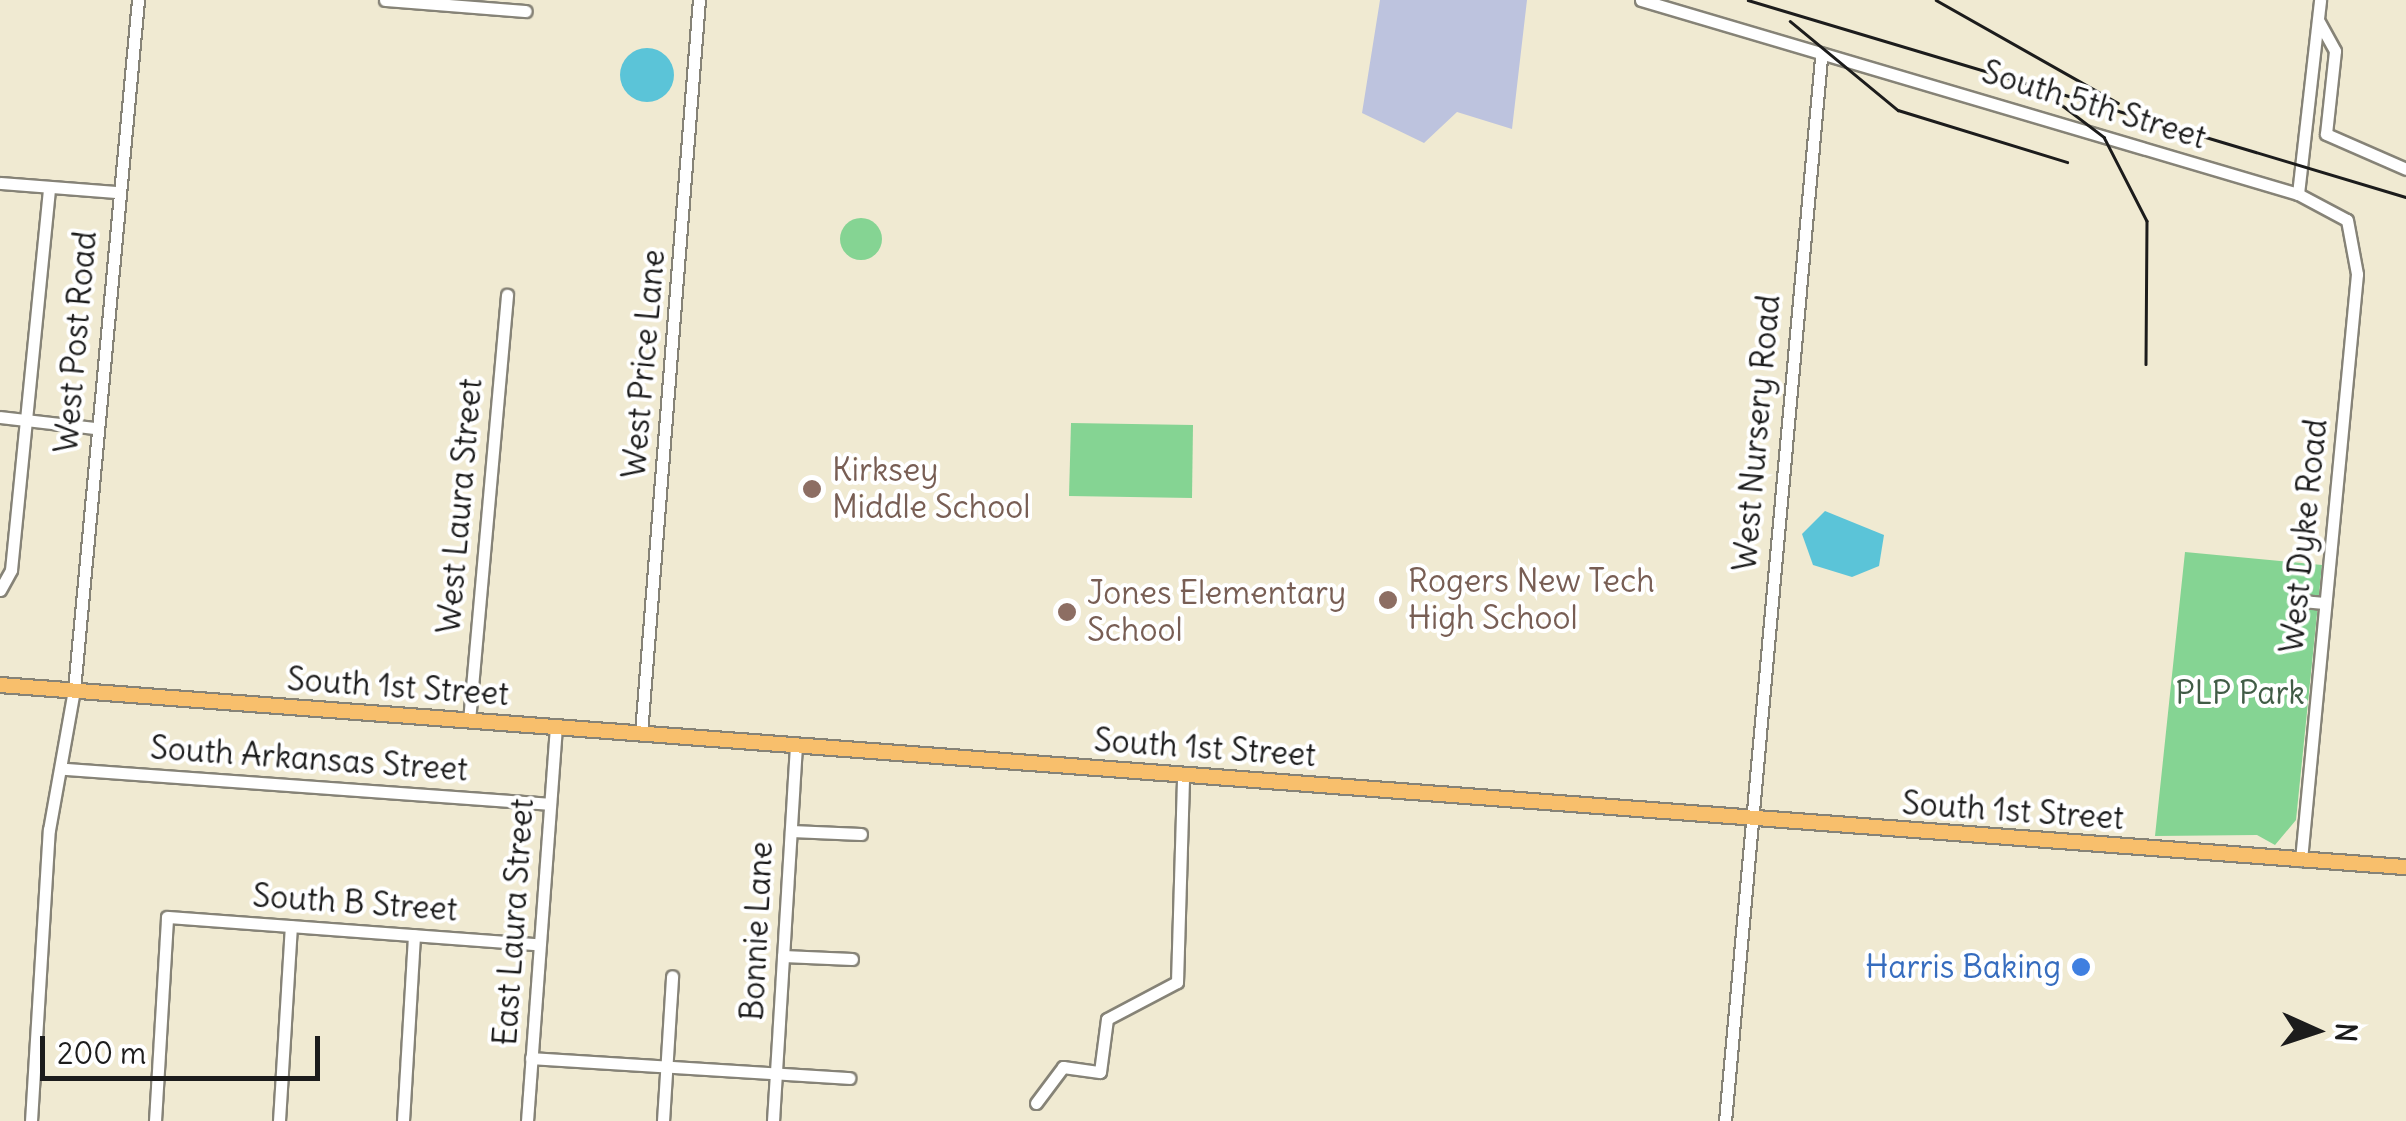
<!DOCTYPE html>
<html>
<head>
<meta charset="utf-8">
<style>
  body { margin:0 }
  #map { position:relative; width:2406px; height:1121px; overflow:hidden; background:#f0ead2; font-family:Delius,sans-serif }
  div>[style] { position:absolute }
  .industrial>* { inset:0; background:#bdc3de }
  .green>* { inset:0; background:#85d493 }
  .round { border-radius:50% }
  .water>* { inset:0; background:#5bc4d8 }
  .roads { filter:drop-shadow(2px 0 #868377) drop-shadow(-2px 0 #868377) drop-shadow(0 2px #868377) drop-shadow(0 -2px #868377) }
  .minor>* { height:11px; margin:-5.5px; padding:0 5.5px; transform-origin:5.5px; border-radius:5.5px; background:#fff }
  .major>* { height:14px; margin:-7px; padding:0 7px; transform-origin:7px; border-radius:7px; background:#f8bf6c }
  .rail>* { height:2.5px; margin:-1.25px; padding:0 1.25px; transform-origin:1.25px; border-radius:1.25px; background:#1c1c1c }
  .dots>* { width:28px; height:28px; translate:-50% -50%; box-sizing:border-box; border:5px solid #fff; border-radius:50% }
  span { translate:-50% -50%; white-space:nowrap; text-align:center; line-height:1.15; -webkit-text-stroke:8px #fff; paint-order:stroke }
  .street-label { font-size:32px; color:#1c1c1c }
  .education-label { font-size:32px; color:#785e54 }
  .left { translate:0 -50%; text-align:left }
  .park-label { font-size:32px; color:#415c46 }
  .shop-label { font-size:32px; color:#366cbe }
  .right { translate:-100% -50%; text-align:right }
  .north { position:absolute; left:2266px; top:981px; width:100px; height:100px; -webkit-text-stroke:8px #fff; paint-order:stroke; rotate:93deg; font-size:28px; font-weight:700; line-height:40px; text-align:center; color:#1c1c1c }
  .north::after { content:''; display:block; margin:auto; width:35px; height:45px; background:#1c1c1c; clip-path:polygon(50% 0,100% 100%,50% 72%,0 100%) }
  .scale { position:absolute; left:40px; top:1036px; width:280px; height:45px; box-sizing:border-box; border:5px solid #1c1c1c; border-top:0; padding-left:12px; font-size:30px; line-height:35px; white-space:nowrap; color:#1c1c1c; -webkit-text-stroke:8px #fff; paint-order:stroke }
</style>
</head>
<body>
<div id="map">
  <div class="industrial">
    <div style="clip-path:polygon(1380px 0,1527px 0,1512px 129px,1457px 112px,1424px 143px,1362px 113px)"></div>
  </div>
  <div class="green">
    <div class="round" style="left:840px;top:218px;width:42px;height:42px"></div>
    <div style="clip-path:polygon(1071px 423px,1193px 425px,1192px 498px,1069px 496px)"></div>
    <div style="clip-path:polygon(2185px 552px,2322px 565px,2296px 820px,2275px 845px,2257px 835px,2155px 836px)"></div>
  </div>
  <div class="water">
    <div class="round" style="left:620px;top:48px;width:54px;height:54px"></div>
    <div style="clip-path:polygon(1825px 511px,1884px 535px,1879px 566px,1852px 577px,1813px 565px,1802px 534px)"></div>
  </div>
  <div class="roads">
    <div class="minor">
      <div style="left:385px;top:0;width:141px;rotate:4.5deg"></div>
      <div style="left:1641px;top:0;width:685px;rotate:16.45deg"></div>
      <div style="left:2298px;top:194px;width:55px;rotate:28deg"></div>
      <div style="left:2347px;top:220px;width:55px;rotate:79.5deg"></div>
      <div style="left:2357px;top:274px;width:589px;rotate:95.46deg"></div>
      <div style="left:2318px;top:20px;width:35px;rotate:61deg"></div>
      <div style="left:2335px;top:51px;width:83px;rotate:96.2deg"></div>
      <div style="left:2326px;top:134px;width:87px;rotate:23.6deg"></div>
      <div style="left:0;top:183px;width:117px;rotate:4.4deg"></div>
      <div style="left:2298px;top:194px;width:195px;rotate:-83.5deg"></div>
      <div style="left:0;top:417px;width:96px;rotate:6.6deg"></div>
      <div style="left:0;top:590px;width:23px;rotate:-61deg"></div>
      <div style="left:11px;top:570px;width:385px;rotate:-84.3deg"></div>
      <div style="left:2302px;top:601px;width:22px;rotate:5deg"></div>
      <div style="left:469px;top:721px;width:428px;rotate:-84.9deg"></div>
      <div style="left:641px;top:733px;width:735px;rotate:-85.48deg"></div>
      <div style="left:65px;top:769px;width:486px;rotate:4.1deg"></div>
      <div style="left:791px;top:831px;width:70px;rotate:2.5deg"></div>
      <div style="left:783px;top:956px;width:69px;rotate:2.5deg"></div>
      <div style="left:531px;top:1058px;width:319px;rotate:3.6deg"></div>
      <div style="left:1036px;top:1103px;width:45px;rotate:-53.1deg"></div>
      <div style="left:1063px;top:1067px;width:37px;rotate:8deg"></div>
      <div style="left:1100px;top:1072px;width:53px;rotate:-82.5deg"></div>
      <div style="left:1107px;top:1019px;width:79px;rotate:-27.9deg"></div>
      <div style="left:1177px;top:982px;width:208px;rotate:-88.3deg"></div>
      <div style="left:31px;top:1121px;width:292px;rotate:-86.5deg"></div>
      <div style="left:49px;top:830px;width:142px;rotate:-79.9deg"></div>
      <div style="left:74px;top:690px;width:693px;rotate:-84.7deg"></div>
      <div style="left:155px;top:1121px;width:204px;rotate:-86.6deg"></div>
      <div style="left:167px;top:917px;width:372px;rotate:4.2deg"></div>
      <div style="left:279px;top:1121px;width:195px;rotate:-86.5deg"></div>
      <div style="left:403px;top:1121px;width:186px;rotate:-86.6deg"></div>
      <div style="left:527px;top:1121px;width:395px;rotate:-85.8deg"></div>
      <div style="left:663px;top:1121px;width:145px;rotate:-86.4deg"></div>
      <div style="left:773px;top:1121px;width:377px;rotate:-86.5deg"></div>
      <div style="left:1725px;top:1121px;width:1068px;rotate:-84.84deg"></div>
    </div>
    <div class="major">
      <div style="left:0;top:685px;width:2413px;rotate:4.33deg"></div>
    </div>
  </div>
  <div class="rail">
    <div style="left:1748px;top:0;width:687px;rotate:16.67deg"></div>
    <div style="left:1936px;top:0;width:209px;rotate:29.5deg"></div>
    <div style="left:1790px;top:21px;width:140px;rotate:39.5deg"></div>
    <div style="left:1898px;top:110px;width:177px;rotate:17.1deg"></div>
    <div style="left:2054px;top:99px;width:63px;rotate:37.2deg"></div>
    <div style="left:2104px;top:137px;width:94px;rotate:62.9deg"></div>
    <div style="left:2147px;top:221px;width:143px;rotate:90.4deg"></div>
  </div>
  <div class="dots">
    <div style="left:812px;top:489px;background:#8d6e63"></div>
    <div style="left:1388px;top:600px;background:#8d6e63"></div>
    <div style="left:1067px;top:612px;background:#8d6e63"></div>
    <div style="left:2081px;top:967px;background:#3f7fe0"></div>
  </div>
  <div class="street-label">
    <span style="left:2094px;top:105px;rotate:17deg">South 5th Street</span>
    <span style="left:76px;top:342px;rotate:-85deg">West Post Road</span>
    <span style="left:644px;top:364px;rotate:-85deg">West Price Lane</span>
    <span style="left:1757px;top:433px;rotate:-85deg">West Nursery Road</span>
    <span style="left:460px;top:506px;rotate:-85deg">West Laura Street</span>
    <span style="left:2304px;top:536px;rotate:-84deg">West Dyke Road</span>
    <span style="left:398px;top:687px;rotate:4deg">South 1st Street</span>
    <span style="left:1205px;top:748px;rotate:4deg">South 1st Street</span>
    <span style="left:309px;top:759px;rotate:4deg">South Arkansas Street</span>
    <span style="left:2013px;top:811px;rotate:4deg">South 1st Street</span>
    <span style="left:355px;top:903px;rotate:4deg">South B Street</span>
    <span style="left:514px;top:922px;rotate:-86deg">East Laura Street</span>
    <span style="left:757px;top:931px;rotate:-87deg">Bonnie Lane</span>
  </div>
  <div class="education-label">
    <span class="left" style="left:832px;top:489px">Kirksey<br>Middle School</span>
    <span class="left" style="left:1408px;top:600px">Rogers New Tech<br>High School</span>
    <span class="left" style="left:1087px;top:612px">Jones Elementary<br>School</span>
  </div>
  <div class="park-label">
    <span style="left:2240px;top:693px">PLP Park</span>
  </div>
  <div class="shop-label">
    <span class="right" style="left:2061px;top:967px">Harris Baking</span>
  </div>
  <div class="north">N</div>
  <div class="scale">200 m</div>
</div>
</body>
</html>
